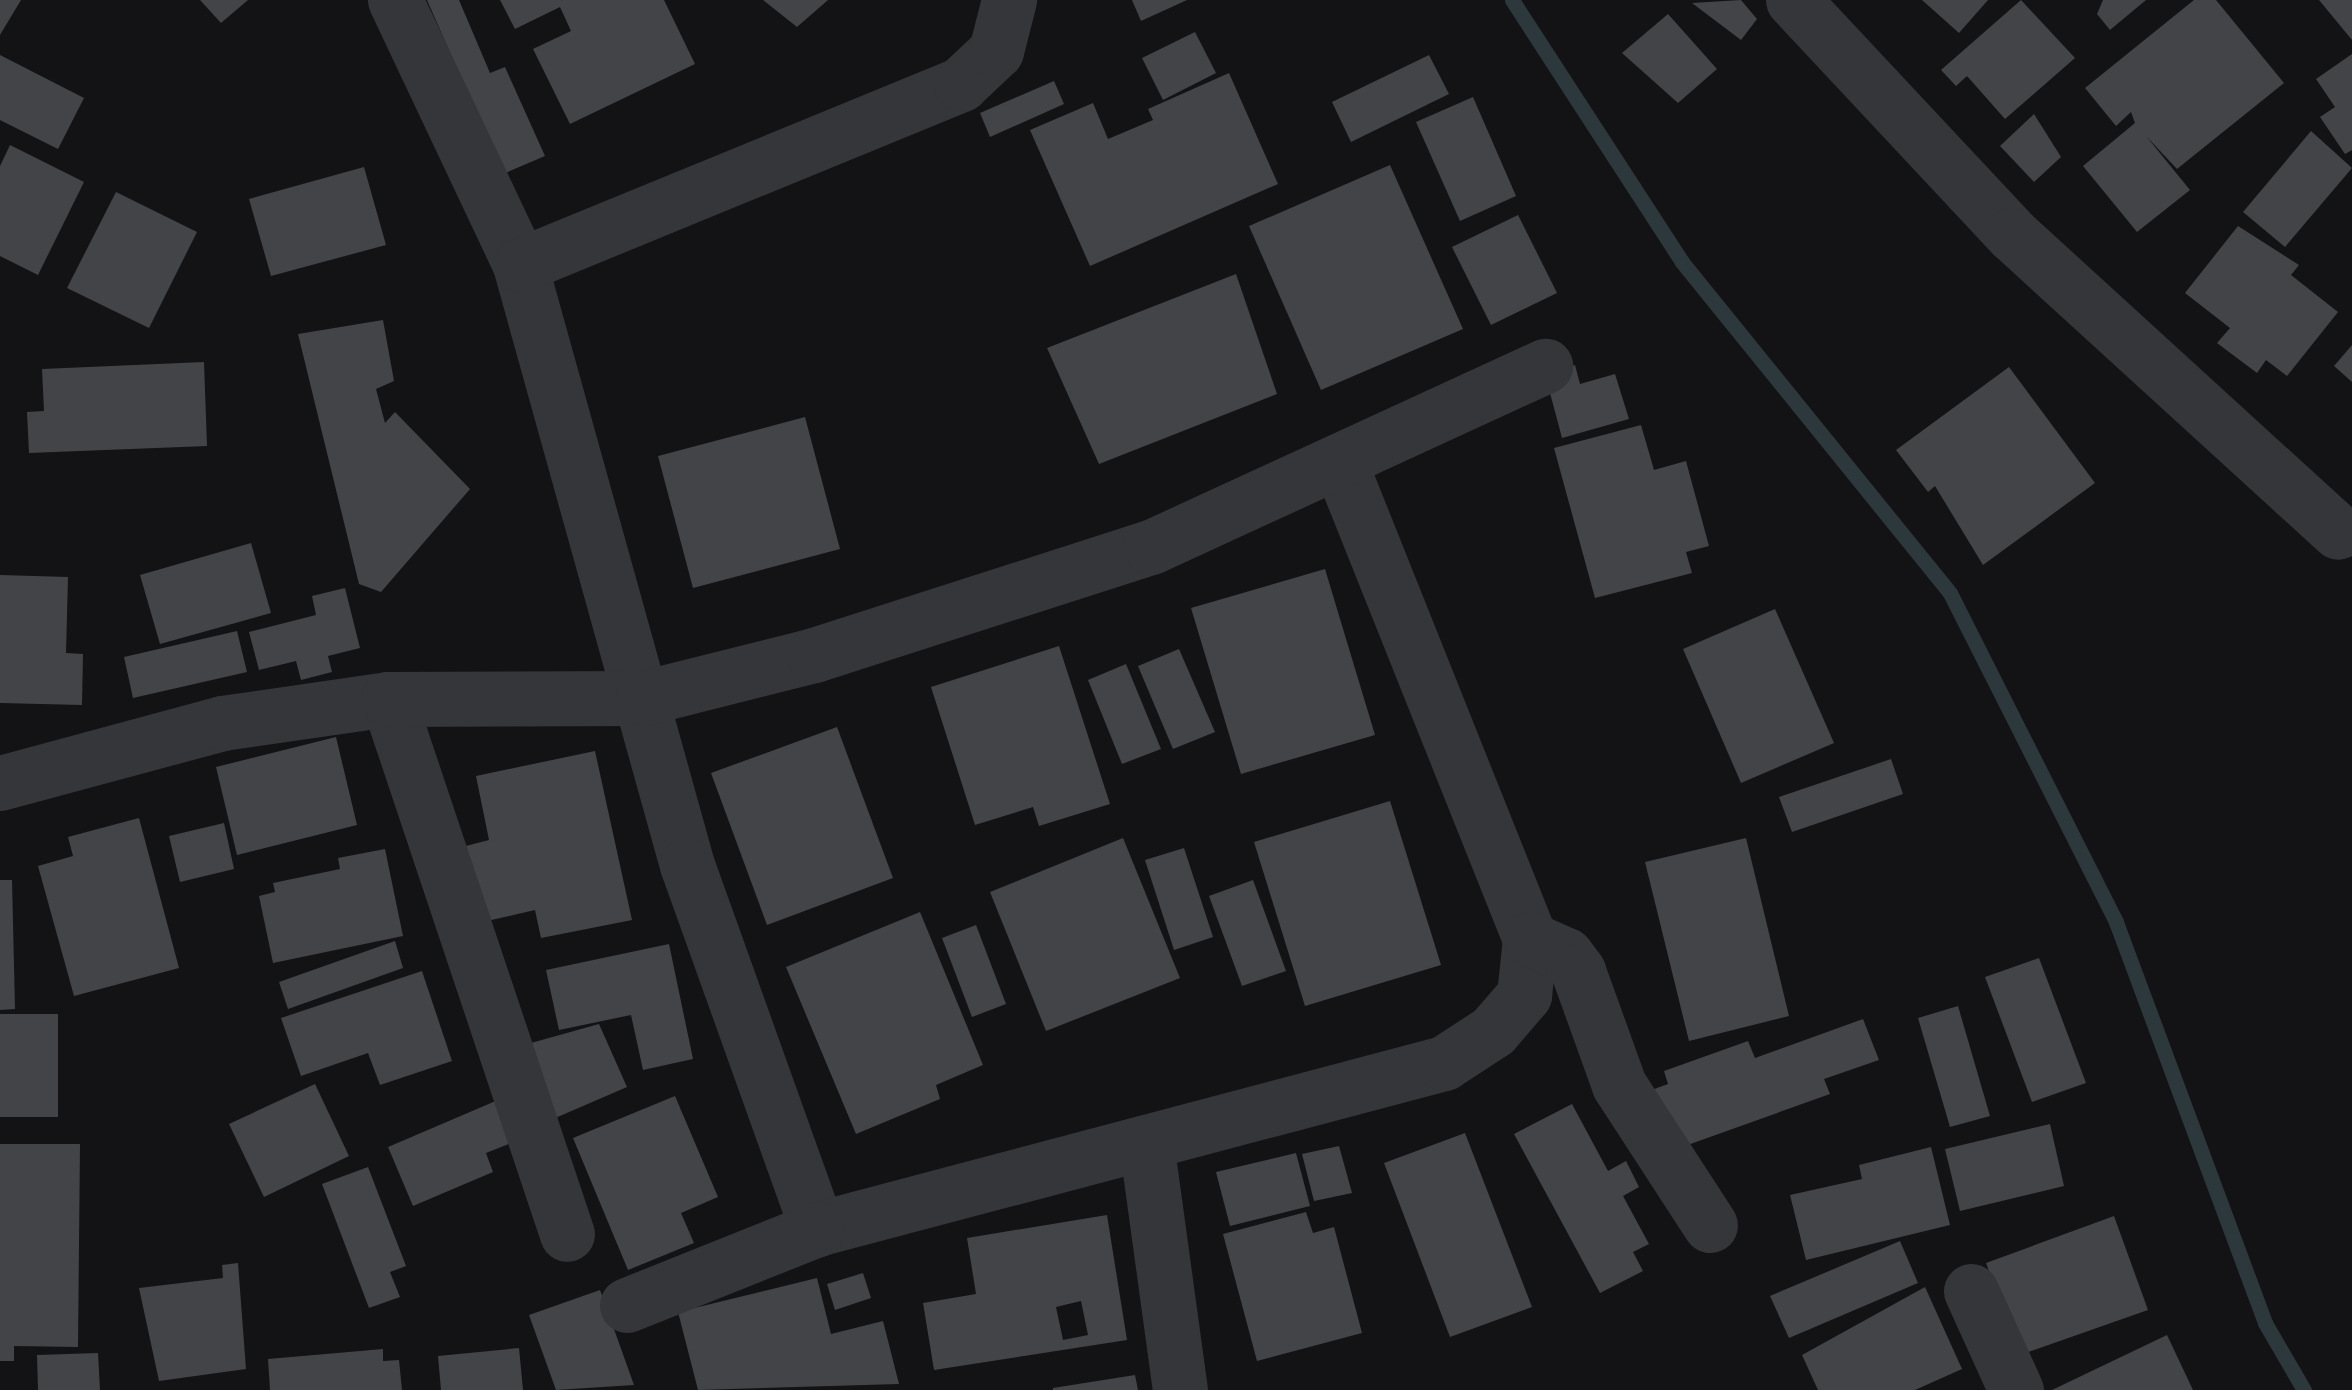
<!DOCTYPE html>
<html>
<head>
<meta charset="utf-8">
<style>
  body { margin:0 }
  #map { position:relative; width:2352px; height:1390px; overflow:hidden; background:#131315; font-family:"Golos Text",sans-serif }
  div>[style] { position:absolute }
  .stream>* { height:15px; margin:-7.5px; padding:0 7.5px; transform-origin:7.5px; border-radius:7.5px; background:#2d383d }
  .building>* { inset:0; background:#424448 }
  .minor>* { height:55px; margin:-27.5px; padding:0 27.5px; transform-origin:27.5px; border-radius:27.5px; background:#34363a }
  span { translate:-50% -50%; white-space:nowrap; text-align:center; line-height:1.15; -webkit-text-stroke:9px #0e0e10; paint-order:stroke }
</style>
</head>
<body>
<div id="map">
  <div class="stream">
    <div style="left:1512px;top:0;width:312px;rotate:57deg"></div>
    <div style="left:1682px;top:262px;width:426px;rotate:51deg"></div>
    <div style="left:1950px;top:593px;width:369px;rotate:63.2deg"></div>
    <div style="left:2116px;top:922px;width:428px;rotate:69.6deg"></div>
    <div style="left:2265px;top:1323px;width:78px;rotate:59.8deg"></div>
  </div>
  <div class="building">
    <div style="clip-path:polygon(0 0,21px 0,0 35px)"></div>
    <div style="clip-path:polygon(200px 0,248px 0,221px 23px)"></div>
    <div style="clip-path:polygon(427px 0,459px 0,490px 73px,505px 67px,545px 156px,503px 174px)"></div>
    <div style="clip-path:polygon(500px 0,664px 0,695px 64px,570px 124px,533px 49px,571px 31px,560px 7px,515px 29px)"></div>
    <div style="clip-path:polygon(763px 0,828px 0,797px 27px)"></div>
    <div style="clip-path:polygon(1132px 0,1187px 0,1141px 21px)"></div>
    <div style="clip-path:polygon(1741px 0,1757px 19px,1741px 40px,1692px 3px)"></div>
    <div style="clip-path:polygon(1922px 0,1988px 0,1959px 33px)"></div>
    <div style="clip-path:polygon(2021px 0,2075px 58px,2005px 119px,1967px 76px,1956px 86px,1941px 70px)"></div>
    <div style="clip-path:polygon(2103px 0,2146px 0,2110px 30px,2097px 14px)"></div>
    <div style="clip-path:polygon(2194px 0,2216px 0,2284px 83px,2177px 169px,2146px 136px,2190px 190px,2137px 232px,2083px 166px,2135px 123px,2131px 112px,2116px 126px,2085px 88px)"></div>
    <div style="clip-path:polygon(2319px 0,2352px 0,2352px 40px)"></div>
    <div style="clip-path:polygon(1668px 14px,1717px 69px,1678px 103px,1622px 53px)"></div>
    <div style="clip-path:polygon(1195px 32px,1216px 73px,1163px 100px,1142px 58px)"></div>
    <div style="clip-path:polygon(2352px 54px,2352px 150px,2345px 154px,2320px 117px,2335px 107px,2316px 79px)"></div>
    <div style="clip-path:polygon(0 55px,84px 98px,58px 149px,0 120px)"></div>
    <div style="clip-path:polygon(1429px 55px,1449px 94px,1351px 142px,1332px 102px)"></div>
    <div style="clip-path:polygon(1229px 73px,1278px 184px,1090px 266px,1030px 130px,1093px 103px,1108px 139px,1153px 120px,1148px 109px)"></div>
    <div style="clip-path:polygon(1054px 81px,1064px 104px,990px 137px,980px 113px)"></div>
    <div style="clip-path:polygon(1473px 97px,1516px 196px,1460px 221px,1416px 122px)"></div>
    <div style="clip-path:polygon(2034px 114px,2061px 157px,2034px 182px,2000px 146px)"></div>
    <div style="clip-path:polygon(2311px 131px,2352px 168px,2285px 247px,2243px 212px)"></div>
    <div style="clip-path:polygon(10px 145px,84px 182px,38px 275px,0 256px,0 166px)"></div>
    <div style="clip-path:polygon(1390px 165px,1463px 329px,1321px 390px,1249px 226px)"></div>
    <div style="clip-path:polygon(364px 167px,386px 245px,271px 276px,249px 199px)"></div>
    <div style="clip-path:polygon(116px 192px,197px 232px,149px 328px,67px 288px)"></div>
    <div style="clip-path:polygon(1518px 215px,1557px 293px,1491px 325px,1452px 247px)"></div>
    <div style="clip-path:polygon(2238px 226px,2299px 265px,2291px 275px,2338px 312px,2287px 376px,2266px 360px,2257px 373px,2217px 343px,2230px 328px,2185px 293px)"></div>
    <div style="clip-path:polygon(1236px 274px,1277px 394px,1099px 464px,1047px 348px)"></div>
    <div style="clip-path:polygon(383px 320px,394px 381px,376px 389px,385px 423px,395px 412px,470px 489px,381px 592px,359px 584px,298px 334px)"></div>
    <div style="clip-path:polygon(2352px 345px,2352px 382px,2334px 366px)"></div>
    <div style="clip-path:polygon(204px 362px,207px 446px,29px 453px,27px 412px,44px 411px,42px 369px)"></div>
    <div style="clip-path:polygon(1575px 365px,1580px 384px,1615px 374px,1629px 419px,1562px 438px,1545px 374px)"></div>
    <div style="clip-path:polygon(2009px 367px,2095px 483px,1983px 565px,1935px 486px,1928px 492px,1896px 450px)"></div>
    <div style="clip-path:polygon(805px 417px,840px 549px,693px 588px,658px 456px)"></div>
    <div style="clip-path:polygon(1641px 425px,1654px 470px,1686px 461px,1709px 546px,1686px 552px,1692px 573px,1595px 598px,1554px 448px)"></div>
    <div style="clip-path:polygon(251px 543px,271px 613px,160px 644px,140px 575px)"></div>
    <div style="clip-path:polygon(1325px 569px,1375px 735px,1241px 774px,1191px 608px)"></div>
    <div style="clip-path:polygon(0 575px,68px 577px,66px 653px,83px 654px,82px 705px,0 703px)"></div>
    <div style="clip-path:polygon(345px 588px,360px 648px,328px 656px,332px 672px,301px 680px,296px 661px,259px 670px,249px 632px,316px 615px,312px 596px)"></div>
    <div style="clip-path:polygon(1775px 609px,1834px 743px,1741px 783px,1683px 649px)"></div>
    <div style="clip-path:polygon(237px 631px,247px 672px,133px 698px,124px 657px)"></div>
    <div style="clip-path:polygon(1059px 646px,1110px 804px,1039px 826px,1033px 807px,975px 825px,931px 687px)"></div>
    <div style="clip-path:polygon(1179px 649px,1215px 732px,1173px 749px,1138px 666px)"></div>
    <div style="clip-path:polygon(1126px 664px,1161px 749px,1122px 764px,1088px 680px)"></div>
    <div style="clip-path:polygon(837px 727px,893px 878px,767px 925px,711px 773px)"></div>
    <div style="clip-path:polygon(336px 737px,357px 825px,237px 855px,216px 767px)"></div>
    <div style="clip-path:polygon(595px 751px,632px 920px,541px 938px,535px 910px,474px 924px,458px 848px,489px 840px,476px 776px)"></div>
    <div style="clip-path:polygon(1891px 759px,1903px 794px,1792px 832px,1779px 797px)"></div>
    <div style="clip-path:polygon(1390px 801px,1441px 965px,1305px 1006px,1254px 842px)"></div>
    <div style="clip-path:polygon(139px 818px,179px 968px,74px 996px,38px 866px,73px 856px,68px 837px)"></div>
    <div style="clip-path:polygon(224px 823px,234px 869px,180px 882px,169px 836px)"></div>
    <div style="clip-path:polygon(1123px 838px,1180px 978px,1046px 1031px,990px 892px)"></div>
    <div style="clip-path:polygon(1746px 838px,1789px 1016px,1689px 1041px,1645px 862px)"></div>
    <div style="clip-path:polygon(1184px 848px,1213px 937px,1174px 950px,1145px 860px)"></div>
    <div style="clip-path:polygon(385px 849px,403px 936px,273px 963px,259px 896px,275px 892px,273px 883px,340px 869px,338px 858px)"></div>
    <div style="clip-path:polygon(0 880px,12px 880px,15px 1009px,0 1010px)"></div>
    <div style="clip-path:polygon(1253px 880px,1286px 971px,1242px 986px,1209px 896px)"></div>
    <div style="clip-path:polygon(920px 912px,983px 1065px,936px 1085px,940px 1099px,856px 1134px,786px 967px)"></div>
    <div style="clip-path:polygon(976px 925px,1006px 1004px,972px 1017px,942px 938px)"></div>
    <div style="clip-path:polygon(395px 941px,403px 968px,288px 1009px,279px 982px)"></div>
    <div style="clip-path:polygon(669px 944px,693px 1059px,643px 1070px,631px 1015px,559px 1030px,546px 970px)"></div>
    <div style="clip-path:polygon(2039px 958px,2086px 1083px,2032px 1102px,1985px 977px)"></div>
    <div style="clip-path:polygon(422px 971px,452px 1061px,380px 1085px,368px 1053px,301px 1076px,281px 1018px)"></div>
    <div style="clip-path:polygon(1958px 1006px,1990px 1116px,1950px 1127px,1918px 1018px)"></div>
    <div style="clip-path:polygon(0 1014px,58px 1014px,58px 1117px,0 1117px)"></div>
    <div style="clip-path:polygon(1863px 1019px,1879px 1060px,1824px 1079px,1830px 1094px,1668px 1152px,1646px 1092px,1668px 1084px,1664px 1071px,1748px 1041px,1755px 1058px)"></div>
    <div style="clip-path:polygon(599px 1024px,627px 1087px,546px 1122px,513px 1048px)"></div>
    <div style="clip-path:polygon(315px 1084px,349px 1156px,264px 1197px,229px 1124px)"></div>
    <div style="clip-path:polygon(675px 1096px,718px 1197px,681px 1213px,694px 1243px,628px 1270px,573px 1138px)"></div>
    <div style="clip-path:polygon(498px 1100px,516px 1141px,486px 1153px,493px 1172px,413px 1206px,388px 1147px)"></div>
    <div style="clip-path:polygon(1572px 1104px,1608px 1171px,1626px 1161px,1639px 1187px,1623px 1196px,1649px 1244px,1633px 1252px,1643px 1271px,1600px 1293px,1514px 1134px)"></div>
    <div style="clip-path:polygon(2050px 1124px,2064px 1186px,1960px 1211px,1945px 1149px)"></div>
    <div style="clip-path:polygon(1465px 1133px,1532px 1307px,1450px 1337px,1384px 1163px)"></div>
    <div style="clip-path:polygon(0 1144px,80px 1144px,78px 1347px,14px 1346px,14px 1361px,0 1361px)"></div>
    <div style="clip-path:polygon(1339px 1146px,1352px 1193px,1314px 1201px,1302px 1154px)"></div>
    <div style="clip-path:polygon(1931px 1147px,1950px 1225px,1806px 1260px,1790px 1195px,1862px 1179px,1859px 1165px)"></div>
    <div style="clip-path:polygon(1296px 1153px,1310px 1206px,1230px 1226px,1216px 1172px)"></div>
    <div style="clip-path:polygon(368px 1167px,406px 1266px,390px 1272px,400px 1297px,369px 1308px,322px 1184px)"></div>
    <div style="clip-path:polygon(1306px 1212px,1313px 1233px,1334px 1227px,1362px 1333px,1257px 1361px,1223px 1234px)"></div>
    <div style="clip-path:polygon(evenodd,1107px 1215px,1127px 1340px,934px 1370px,923px 1303px,976px 1294px,967px 1238px,1107px 1215px,1081px 1301px,1088px 1335px,1063px 1340px,1056px 1307px,1081px 1301px)"></div>
    <div style="clip-path:polygon(2114px 1216px,2148px 1310px,2020px 1355px,1986px 1263px)"></div>
    <div style="clip-path:polygon(1900px 1241px,1918px 1283px,1789px 1338px,1770px 1296px)"></div>
    <div style="clip-path:polygon(238px 1263px,246px 1369px,159px 1381px,139px 1288px,223px 1278px,222px 1265px)"></div>
    <div style="clip-path:polygon(863px 1273px,871px 1298px,835px 1310px,827px 1284px)"></div>
    <div style="clip-path:polygon(817px 1278px,831px 1334px,883px 1321px,899px 1384px,698px 1390px,678px 1312px)"></div>
    <div style="clip-path:polygon(1925px 1287px,1962px 1369px,1915px 1390px,1818px 1390px,1802px 1355px)"></div>
    <div style="clip-path:polygon(600px 1290px,634px 1385px,556px 1390px,529px 1315px)"></div>
    <div style="clip-path:polygon(2167px 1335px,2193px 1390px,2052px 1390px)"></div>
    <div style="clip-path:polygon(519px 1348px,523px 1390px,441px 1390px,438px 1356px)"></div>
    <div style="clip-path:polygon(383px 1349px,383px 1361px,399px 1360px,402px 1390px,270px 1390px,268px 1359px)"></div>
    <div style="clip-path:polygon(98px 1353px,100px 1390px,38px 1390px,37px 1355px)"></div>
    <div style="clip-path:polygon(1135px 1375px,1138px 1390px,1053px 1390px,1053px 1388px)"></div>
  </div>
  <div class="minor">
    <div style="left:395px;top:0;width:293px;rotate:64.7deg"></div>
    <div style="left:520px;top:265px;width:623px;rotate:74.45deg"></div>
    <div style="left:687px;top:865px;width:387px;rotate:70.3deg"></div>
    <div style="left:817px;top:1229px;width:649px;rotate:-14.83deg"></div>
    <div style="left:1444px;top:1063px;width:59px;rotate:-33.1deg"></div>
    <div style="left:1493px;top:1031px;width:48px;rotate:-49.3deg"></div>
    <div style="left:1524px;top:995px;width:56px;rotate:-83.9deg"></div>
    <div style="left:1530px;top:939px;width:509px;rotate:-111.78deg"></div>
    <div style="left:1793px;top:0;width:322px;rotate:46.9deg"></div>
    <div style="left:2013px;top:235px;width:440px;rotate:42.4deg"></div>
    <div style="left:520px;top:265px;width:477px;rotate:-22.3deg"></div>
    <div style="left:961px;top:84px;width:48px;rotate:-43.3deg"></div>
    <div style="left:996px;top:51px;width:53px;rotate:-75.7deg"></div>
    <div style="left:388px;top:699px;width:564px;rotate:71.5deg"></div>
    <div style="left:0;top:783px;width:230px;rotate:-15.1deg"></div>
    <div style="left:222px;top:723px;width:168px;rotate:-8.2deg"></div>
    <div style="left:388px;top:699px;width:255px;rotate:-0.2deg"></div>
    <div style="left:643px;top:698px;width:176px;rotate:-14.1deg"></div>
    <div style="left:814px;top:655px;width:354px;rotate:-17.8deg"></div>
    <div style="left:1151px;top:547px;width:434px;rotate:-24.7deg"></div>
    <div style="left:1530px;top:939px;width:39px;rotate:24deg"></div>
    <div style="left:1566px;top:955px;width:20px;rotate:53deg"></div>
    <div style="left:1578px;top:971px;width:121px;rotate:70.2deg"></div>
    <div style="left:1619px;top:1085px;width:167px;rotate:57deg"></div>
    <div style="left:1146px;top:1142px;width:250px;rotate:82.2deg"></div>
    <div style="left:1971px;top:1291px;width:109px;rotate:65.6deg"></div>
    <div style="left:627px;top:1305px;width:205px;rotate:-21.8deg"></div>
  </div>
</div>
</body>
</html>
